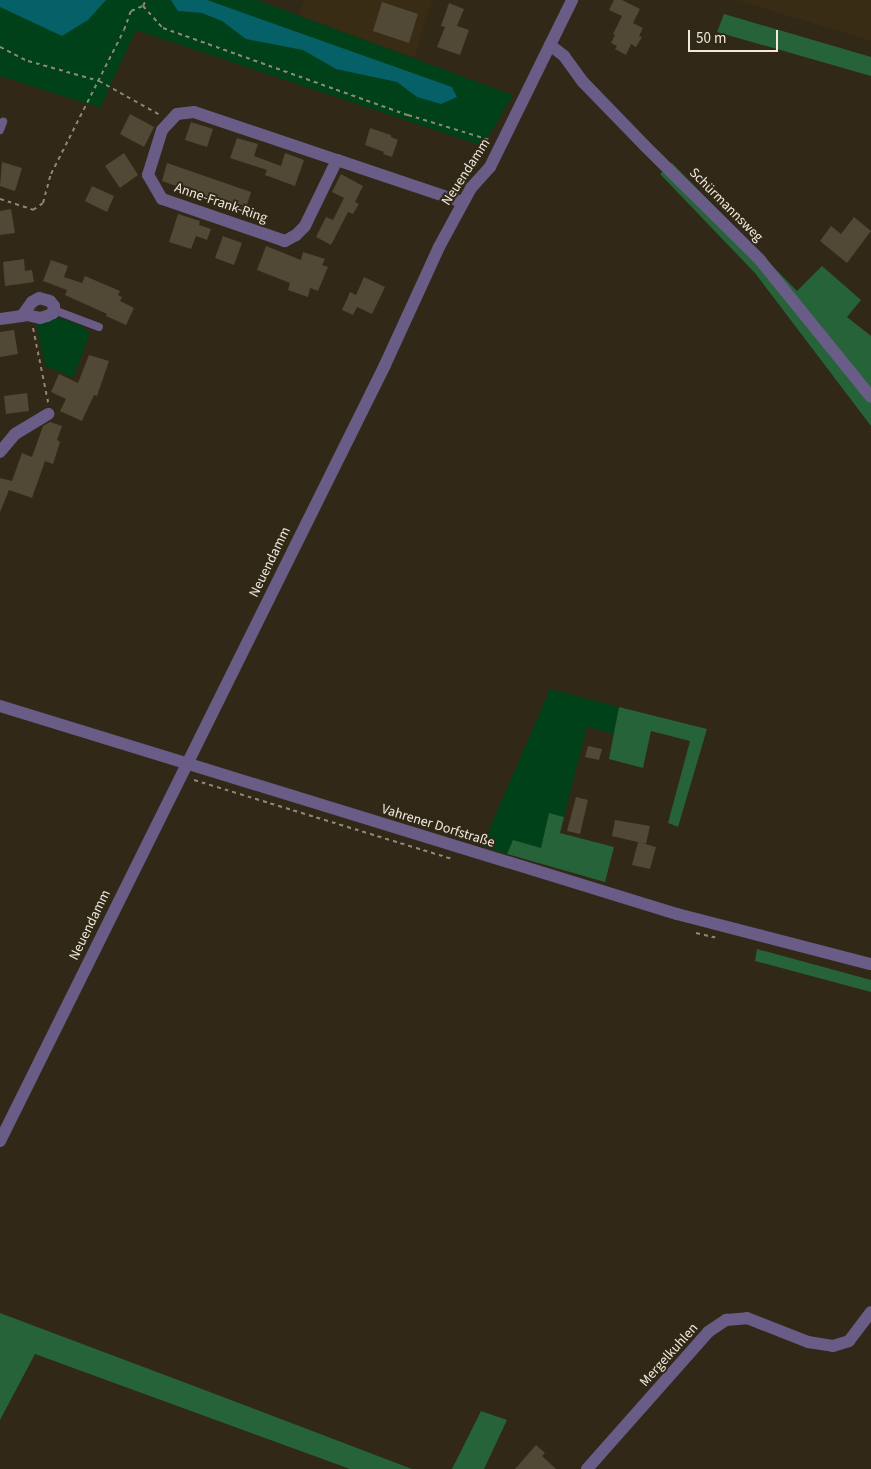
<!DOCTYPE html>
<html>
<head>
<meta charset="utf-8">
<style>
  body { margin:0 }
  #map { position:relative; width:871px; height:1469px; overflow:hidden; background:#312817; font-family:"Source Sans 3",sans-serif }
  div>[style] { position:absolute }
  .built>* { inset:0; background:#392c15 }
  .green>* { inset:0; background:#00411a }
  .forest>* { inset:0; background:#266339 }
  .water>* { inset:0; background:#056067 }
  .building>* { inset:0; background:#524836 }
  .path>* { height:2px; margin-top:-1px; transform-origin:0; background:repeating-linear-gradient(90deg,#8e8678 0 4px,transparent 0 8px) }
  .lane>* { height:8px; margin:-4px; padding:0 4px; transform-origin:4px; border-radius:4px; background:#695c87 }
  .street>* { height:12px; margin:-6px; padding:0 6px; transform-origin:6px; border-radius:6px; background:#695c87 }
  span { translate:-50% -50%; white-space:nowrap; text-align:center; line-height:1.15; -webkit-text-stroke:4px #312817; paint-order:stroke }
  .street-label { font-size:14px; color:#efe9de }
  .scale { position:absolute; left:688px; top:30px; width:90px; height:22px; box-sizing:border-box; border:2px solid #efe9de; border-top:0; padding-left:6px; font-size:15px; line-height:18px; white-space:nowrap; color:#efe9de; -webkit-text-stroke:4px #312817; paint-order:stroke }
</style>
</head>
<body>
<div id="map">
  <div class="built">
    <div style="clip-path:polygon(305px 0,432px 0,414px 58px,298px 15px)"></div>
    <div style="clip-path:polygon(737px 0,871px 0,871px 41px)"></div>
  </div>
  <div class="green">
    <div style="clip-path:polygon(0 0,257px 0,513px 95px,483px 146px,136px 30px,100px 108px,0 76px)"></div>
    <div style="clip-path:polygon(57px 317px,82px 326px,90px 334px,73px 378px,45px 366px,36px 323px,45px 323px)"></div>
    <div style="clip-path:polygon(550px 689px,619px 707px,614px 734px,587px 727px,564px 817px,549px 814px,541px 848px,514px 841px,507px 854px,482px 846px)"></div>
  </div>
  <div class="forest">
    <div style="clip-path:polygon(724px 14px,871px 57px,871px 76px,717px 32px)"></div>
    <div style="clip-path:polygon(672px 163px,797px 291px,822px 266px,861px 300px,847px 317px,871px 336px,871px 426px,755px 273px,660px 174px)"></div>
    <div style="clip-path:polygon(619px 707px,707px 729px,678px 827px,668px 823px,690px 741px,651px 731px,643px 768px,609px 759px)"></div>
    <div style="clip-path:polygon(549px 813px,564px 817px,560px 833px,614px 847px,605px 882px,507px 854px,513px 840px,541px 848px)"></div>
    <div style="clip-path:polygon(757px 949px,871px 980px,871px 992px,755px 961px)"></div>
    <div style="clip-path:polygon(0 1313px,194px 1386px,412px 1469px,350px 1469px,35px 1354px,0 1420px)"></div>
    <div style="clip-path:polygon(481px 1411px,507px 1420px,484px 1469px,452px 1469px)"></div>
  </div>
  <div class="water">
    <div style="clip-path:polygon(0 0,106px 0,88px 20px,62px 36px,0 7px)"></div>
    <div style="clip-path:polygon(171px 0,207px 0,452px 87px,457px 97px,441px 104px,417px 97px,397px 82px,336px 69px,303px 50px,246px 39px,222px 21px,202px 13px,178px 11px)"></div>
  </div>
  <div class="building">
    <div style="clip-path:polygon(614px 0,622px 0,640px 9px,633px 23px,643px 28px,639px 36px,642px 37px,636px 47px,631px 44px,626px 55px,615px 49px,617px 46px,611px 43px,615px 35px,613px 34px,622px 16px,609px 10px)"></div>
    <div style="clip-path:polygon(382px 2px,418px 14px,409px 43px,373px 31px)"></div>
    <div style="clip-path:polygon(449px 3px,464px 9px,457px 26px,469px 30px,460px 55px,437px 47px,445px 27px,441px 26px)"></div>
    <div style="clip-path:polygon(130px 114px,154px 127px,144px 147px,120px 134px)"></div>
    <div style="clip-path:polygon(191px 122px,213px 129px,207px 147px,185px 140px)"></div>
    <div style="clip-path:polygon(370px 128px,391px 135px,391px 137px,398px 140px,392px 157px,383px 154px,384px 152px,365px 145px)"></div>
    <div style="clip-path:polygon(237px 138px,258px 144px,254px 156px,281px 166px,285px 153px,304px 160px,295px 186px,265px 175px,267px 170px,230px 158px)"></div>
    <div style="clip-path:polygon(124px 153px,138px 175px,120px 188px,105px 166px)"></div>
    <div style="clip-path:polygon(2px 162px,22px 168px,15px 191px,0 186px)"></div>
    <div style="clip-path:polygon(167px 163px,251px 192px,245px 211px,162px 181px)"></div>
    <div style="clip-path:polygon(341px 174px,363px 186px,355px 202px,359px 204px,353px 214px,348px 212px,331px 245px,316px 237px,326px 217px,333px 220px,344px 198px,332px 192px)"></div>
    <div style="clip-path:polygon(92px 186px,114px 196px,107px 212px,85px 201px)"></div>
    <div style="clip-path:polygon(11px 209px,15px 233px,0 235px,0 211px)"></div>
    <div style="clip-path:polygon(178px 214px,200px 221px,199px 225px,211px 229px,207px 240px,196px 236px,191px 249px,169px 242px)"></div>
    <div style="clip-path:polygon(854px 217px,871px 231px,847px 263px,820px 241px,831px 226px,841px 234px)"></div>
    <div style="clip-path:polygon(223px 236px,242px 243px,234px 265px,215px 258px)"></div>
    <div style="clip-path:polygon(266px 246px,301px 260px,303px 252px,325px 259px,322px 265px,328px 267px,318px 291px,310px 288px,308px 297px,288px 290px,290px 283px,257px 270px)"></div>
    <div style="clip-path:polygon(24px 259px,25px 271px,32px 270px,34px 282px,5px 286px,3px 262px)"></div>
    <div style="clip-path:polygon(51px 260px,68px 266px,64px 277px,82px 283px,85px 276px,120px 291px,118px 295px,122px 297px,120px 301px,134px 308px,126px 325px,106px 316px,107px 314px,65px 295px,67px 290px,43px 281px)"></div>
    <div style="clip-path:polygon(364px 277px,385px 287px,372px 314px,357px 307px,353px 315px,342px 310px,350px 292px,356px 295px)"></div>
    <div style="clip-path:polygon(14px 330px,18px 354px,0 357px,0 332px)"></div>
    <div style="clip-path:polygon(89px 355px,109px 361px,97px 396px,94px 395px,82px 421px,60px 411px,66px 399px,51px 392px,59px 374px,78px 383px)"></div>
    <div style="clip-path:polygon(27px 393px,29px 411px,6px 414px,4px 396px)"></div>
    <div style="clip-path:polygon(50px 422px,62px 426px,57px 440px,60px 442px,53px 464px,45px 461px,32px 498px,9px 490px,0 512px,0 478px,12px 481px,22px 453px,32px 457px,43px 426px)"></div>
    <div style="clip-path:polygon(588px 746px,602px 749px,599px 760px,585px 757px)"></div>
    <div style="clip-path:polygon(576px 797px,588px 800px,580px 834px,567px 831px)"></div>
    <div style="clip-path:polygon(615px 820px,650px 826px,646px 844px,612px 836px)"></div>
    <div style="clip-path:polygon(638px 842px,656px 847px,650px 869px,632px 865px)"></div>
    <div style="clip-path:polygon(536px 1445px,545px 1453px,542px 1456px,556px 1469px,515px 1469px)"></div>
  </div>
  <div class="path">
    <div style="left:143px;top:6px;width:7px;rotate:-63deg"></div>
    <div style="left:0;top:47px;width:31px;rotate:27deg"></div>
    <div style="left:28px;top:61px;width:74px;rotate:15.7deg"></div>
    <div style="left:99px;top:81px;width:70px;rotate:29.1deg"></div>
    <div style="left:0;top:199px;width:35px;rotate:18deg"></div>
    <div style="left:33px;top:210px;width:12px;rotate:-35deg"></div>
    <div style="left:43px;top:203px;width:30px;rotate:-75deg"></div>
    <div style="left:51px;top:174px;width:161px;rotate:-63.1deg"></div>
    <div style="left:124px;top:30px;width:20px;rotate:-70deg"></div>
    <div style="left:131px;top:11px;width:13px;rotate:-23deg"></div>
    <div style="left:143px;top:6px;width:30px;rotate:48deg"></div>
    <div style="left:163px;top:28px;width:260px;rotate:19.6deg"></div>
    <div style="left:408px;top:115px;width:86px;rotate:17deg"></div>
    <div style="left:33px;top:328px;width:76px;rotate:78.5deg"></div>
    <div style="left:194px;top:780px;width:270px;rotate:17deg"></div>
    <div style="left:696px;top:933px;width:23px;rotate:13deg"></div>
  </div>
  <div class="lane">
    <div style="left:0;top:130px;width:9px;rotate:-69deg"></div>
    <div style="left:54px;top:310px;width:48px;rotate:20.7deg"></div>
  </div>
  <div class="street">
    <div style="left:550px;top:45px;width:18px;rotate:38deg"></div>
    <div style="left:564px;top:56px;width:32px;rotate:54deg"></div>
    <div style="left:583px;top:82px;width:89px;rotate:45.9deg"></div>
    <div style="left:645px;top:146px;width:162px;rotate:44.7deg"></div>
    <div style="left:760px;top:260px;width:176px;rotate:51deg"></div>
    <div style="left:337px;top:160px;width:73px;rotate:115.9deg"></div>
    <div style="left:305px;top:226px;width:13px;rotate:135deg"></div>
    <div style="left:296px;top:235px;width:13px;rotate:151deg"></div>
    <div style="left:285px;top:241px;width:130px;rotate:-161.1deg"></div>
    <div style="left:162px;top:199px;width:28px;rotate:-120deg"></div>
    <div style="left:148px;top:175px;width:47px;rotate:-72.7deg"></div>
    <div style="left:162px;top:130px;width:22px;rotate:-47deg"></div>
    <div style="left:177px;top:114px;width:17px;rotate:-7deg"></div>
    <div style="left:194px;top:112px;width:151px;rotate:18.6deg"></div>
    <div style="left:337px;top:160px;width:129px;rotate:18.6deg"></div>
    <div style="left:459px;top:201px;width:4px;rotate:34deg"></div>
    <div style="left:0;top:319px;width:22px;rotate:-8deg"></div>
    <div style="left:22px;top:316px;width:5px;rotate:-11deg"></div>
    <div style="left:27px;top:315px;width:13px;rotate:13deg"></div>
    <div style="left:40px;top:318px;width:7px;rotate:-16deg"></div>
    <div style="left:47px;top:316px;width:7px;rotate:-27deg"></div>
    <div style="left:53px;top:313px;width:7px;rotate:-82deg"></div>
    <div style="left:54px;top:306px;width:6px;rotate:-129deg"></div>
    <div style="left:50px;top:301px;width:11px;rotate:-165deg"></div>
    <div style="left:39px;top:298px;width:8px;rotate:150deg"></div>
    <div style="left:32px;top:302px;width:17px;rotate:126deg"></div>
    <div style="left:0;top:452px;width:23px;rotate:-50deg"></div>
    <div style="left:15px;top:434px;width:39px;rotate:-31deg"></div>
    <div style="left:0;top:706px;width:708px;rotate:17.08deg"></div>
    <div style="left:677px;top:914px;width:200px;rotate:14.5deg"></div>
    <div style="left:0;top:1141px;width:866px;rotate:-63.61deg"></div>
    <div style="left:385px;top:365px;width:130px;rotate:-65.4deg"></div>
    <div style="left:439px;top:247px;width:67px;rotate:-61.5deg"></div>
    <div style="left:471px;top:188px;width:28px;rotate:-48deg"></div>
    <div style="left:490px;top:167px;width:186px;rotate:-63.8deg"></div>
    <div style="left:587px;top:1469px;width:183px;rotate:-48.5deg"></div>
    <div style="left:708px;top:1332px;width:22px;rotate:-34deg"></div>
    <div style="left:726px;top:1320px;width:21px;rotate:-5deg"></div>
    <div style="left:747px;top:1318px;width:66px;rotate:21.5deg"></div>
    <div style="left:808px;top:1342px;width:25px;rotate:9deg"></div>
    <div style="left:833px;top:1346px;width:17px;rotate:-17deg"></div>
    <div style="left:849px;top:1341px;width:36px;rotate:-53deg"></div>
  </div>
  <div class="street-label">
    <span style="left:466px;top:172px;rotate:-57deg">Neuendamm</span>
    <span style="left:221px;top:203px;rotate:19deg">Anne-Frank-Ring</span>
    <span style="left:726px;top:205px;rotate:45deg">Schürmannsweg</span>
    <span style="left:270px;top:562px;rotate:-64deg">Neuendamm</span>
    <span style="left:438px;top:826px;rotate:17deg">Vahrener Dorfstraße</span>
    <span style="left:90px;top:925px;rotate:-64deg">Neuendamm</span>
    <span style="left:669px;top:1355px;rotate:-48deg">Mergelkuhlen</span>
  </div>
  <div class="scale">50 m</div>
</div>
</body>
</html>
